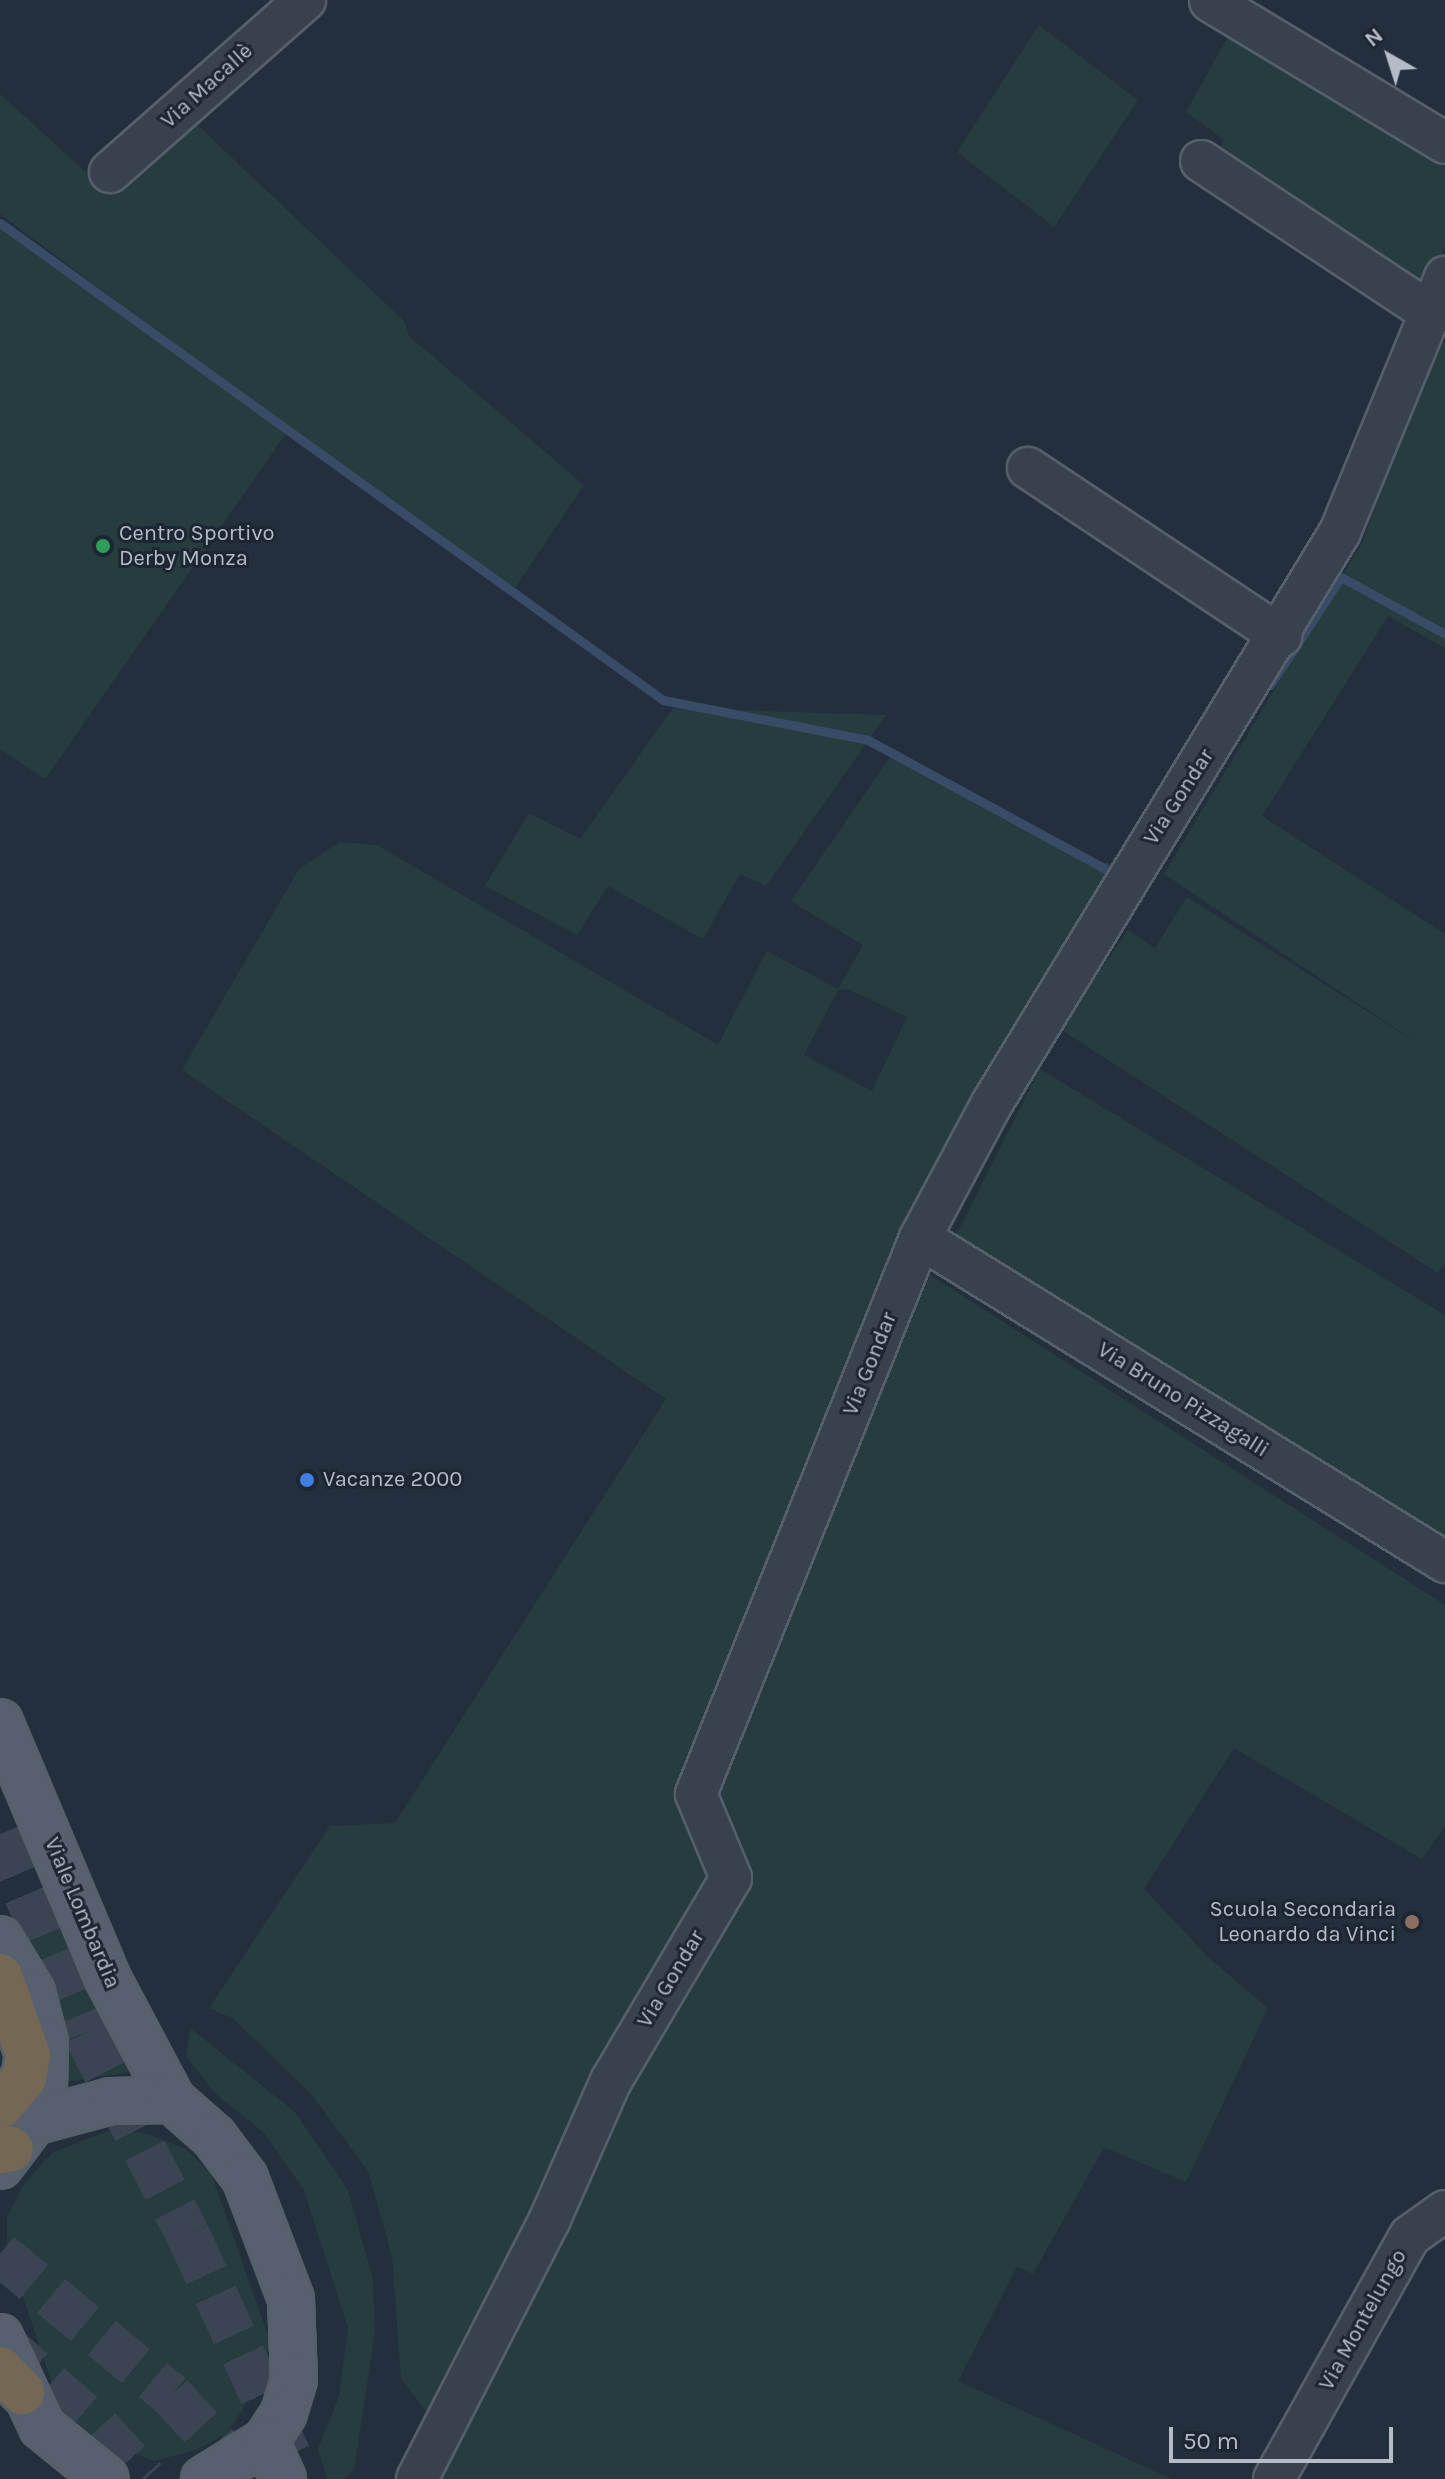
<!DOCTYPE html>
<html>
<head>
<meta charset="utf-8">
<style>
  body { margin:0 }
  #map { position:relative; width:1445px; height:2479px; overflow:hidden; background:#242f3e; font-family:Karla,sans-serif }
  div>[style] { position:absolute }
  .green>* { inset:0; background:#263c3f }
  .stream>* { height:9px; margin:-4.5px; padding:0 4.5px; transform-origin:4.5px; border-radius:4.5px; background:#394c67 }
  .highway-tunnel>* { height:44px; margin-top:-22px; transform-origin:0; background:repeating-linear-gradient(90deg,#3a4453 0 44px,transparent 0 66px) }
  .roads { filter:drop-shadow(2px 0 #565f6c) drop-shadow(-2px 0 #565f6c) drop-shadow(0 2px #565f6c) drop-shadow(0 -2px #565f6c) }
  .minor>* { height:40px; margin:-20px; padding:0 20px; transform-origin:20px; border-radius:20px; background:#38414e }
  .major>* { height:44px; margin:-22px; padding:0 22px; transform-origin:22px; border-radius:22px; background:#56606e }
  .highway>* { height:44px; margin:-22px; padding:0 22px; transform-origin:22px; border-radius:22px; background:#746855 }
  .dots>* { width:22px; height:22px; translate:-50% -50%; box-sizing:border-box; border:4px solid #1d2633; border-radius:50% }
  span { translate:-50% -50%; white-space:nowrap; text-align:center; line-height:1.15; -webkit-text-stroke:6px #1d2633; paint-order:stroke }
  .street-label { font-size:22px; color:#b4bcc9 }
  .poi-label { font-size:22px; color:#b4bcc9 }
  .left { translate:0 -50%; text-align:left }
  .right { translate:-100% -50%; text-align:right }
  .north { position:absolute; left:1349px; top:16px; width:80px; height:80px; -webkit-text-stroke:6px #1d2633; paint-order:stroke; rotate:321deg; font-size:22px; font-weight:700; line-height:32px; text-align:center; color:#b4bcc9 }
  .north::after { content:''; display:block; margin:auto; width:28px; height:36px; background:#b4bcc9; clip-path:polygon(50% 0,100% 100%,50% 72%,0 100%) }
  .scale { position:absolute; left:1169px; top:2427px; width:224px; height:36px; box-sizing:border-box; border:4px solid #b4bcc9; border-top:0; padding-left:10px; font-size:24px; line-height:28px; white-space:nowrap; color:#b4bcc9; -webkit-text-stroke:6px #1d2633; paint-order:stroke }
</style>
</head>
<body>
<div id="map">
  <div class="green">
    <div style="clip-path:polygon(1039px 25px,1138px 100px,1054px 227px,957px 152px)"></div>
    <div style="clip-path:polygon(1234px 26px,1445px 156px,1445px 247px,1420px 294px,1213px 158px,1224px 140px,1186px 112px)"></div>
    <div style="clip-path:polygon(0 94px,104px 189px,189px 117px,405px 322px,409px 336px,584px 485px,513px 591px,289px 429px,45px 779px,0 749px,0 219px,233px 388px,0 214px)"></div>
    <div style="clip-path:polygon(1437px 339px,1445px 343px,1445px 648px,1388px 616px,1262px 816px,1445px 934px,1445px 1263px,1438px 1273px,1060px 1029px,1128px 930px,1155px 948px,1187px 897px,1422px 1046px,1164px 874px,1362px 543px)"></div>
    <div style="clip-path:polygon(673px 708px,886px 715px,766px 886px,740px 874px,703px 939px,608px 886px,577px 935px,485px 886px,529px 813px,580px 839px)"></div>
    <div style="clip-path:polygon(evenodd,895px 750px,1089px 859px,1122px 866px,995px 1058px,964px 1117px,676px 1782px,715px 1874px,430px 2417px,401px 2378px,392px 2256px,368px 2171px,311px 2094px,234px 2019px,209px 2008px,330px 1826px,395px 1823px,666px 1399px,182px 1070px,299px 869px,340px 842px,377px 845px,718px 1045px,767px 951px,838px 989px,863px 945px,791px 901px,895px 750px,848px 989px,907px 1017px,872px 1091px,804px 1055px,838px 990px,848px 989px)"></div>
    <div style="clip-path:polygon(1040px 1069px,1445px 1315px,1445px 1538px,955px 1237px)"></div>
    <div style="clip-path:polygon(930px 1275px,1445px 1605px,1445px 1826px,1422px 1859px,1234px 1748px,1144px 1889px,1208px 1957px,1268px 2008px,1186px 2182px,1104px 2147px,1033px 2274px,1017px 2267px,958px 2381px,1172px 2479px,428px 2479px,623px 2085px,726px 1911px,713px 1799px)"></div>
    <div style="clip-path:polygon(55px 1911px,119px 2057px,130px 2072px,59px 2083px,18px 1928px)"></div>
    <div style="clip-path:polygon(190px 2028px,295px 2112px,348px 2190px,373px 2279px,375px 2332px,354px 2470px,344px 2479px,327px 2479px,318px 2449px,339px 2396px,348px 2328px,304px 2190px,264px 2133px,215px 2093px,186px 2056px)"></div>
    <div style="clip-path:polygon(110px 2130px,145px 2133px,184px 2148px,211px 2173px,270px 2341px,263px 2379px,227px 2433px,196px 2450px,154px 2461px,80px 2433px,61px 2410px,7px 2249px,7px 2217px,24px 2184px,52px 2153px)"></div>
  </div>
  <div class="stream">
    <div style="left:0;top:223px;width:817px;rotate:35.73deg"></div>
    <div style="left:663px;top:700px;width:209px;rotate:11deg"></div>
    <div style="left:868px;top:740px;width:287px;rotate:28.5deg"></div>
    <div style="left:1270px;top:685px;width:129px;rotate:-56.7deg"></div>
    <div style="left:1341px;top:577px;width:119px;rotate:28.7deg"></div>
  </div>
  <div class="highway-tunnel">
    <div style="left:0;top:1834px;width:216px;rotate:66.9deg"></div>
    <div style="left:85px;top:2033px;width:227px;rotate:63deg"></div>
    <div style="left:188px;top:2235px;width:242px;rotate:65.3deg"></div>
    <div style="left:0;top:2254px;width:222px;rotate:39.5deg"></div>
    <div style="left:171px;top:2395px;width:114px;rotate:47.5deg"></div>
    <div style="left:0;top:2341px;width:132px;rotate:41.3deg"></div>
    <div style="left:99px;top:2428px;width:69px;rotate:48deg"></div>
  </div>
  <div class="roads">
    <div class="minor">
      <div style="left:1210px;top:1px;width:275px;rotate:31.1deg"></div>
      <div style="left:1201px;top:161px;width:272px;rotate:33.5deg"></div>
      <div style="left:110px;top:172px;width:260px;rotate:-41.4deg"></div>
      <div style="left:1028px;top:468px;width:304px;rotate:33.6deg"></div>
      <div style="left:920px;top:1238px;width:617px;rotate:31.68deg"></div>
      <div style="left:417px;top:2479px;width:292px;rotate:-62.9deg"></div>
      <div style="left:550px;top:2219px;width:151px;rotate:-66.2deg"></div>
      <div style="left:611px;top:2081px;width:236px;rotate:-59.4deg"></div>
      <div style="left:731px;top:1878px;width:91px;rotate:-112.6deg"></div>
      <div style="left:696px;top:1794px;width:599px;rotate:-68.06deg"></div>
      <div style="left:920px;top:1238px;width:151px;rotate:-61.9deg"></div>
      <div style="left:991px;top:1105px;width:671px;rotate:-58.66deg"></div>
      <div style="left:1340px;top:532px;width:276px;rotate:-67.6deg"></div>
      <div style="left:1274px;top:2479px;width:278px;rotate:-60.8deg"></div>
      <div style="left:1410px;top:2236px;width:43px;rotate:-35.5deg"></div>
    </div>
    <div class="major">
      <div style="left:0;top:1722px;width:277px;rotate:67.2deg"></div>
      <div style="left:107px;top:1977px;width:139px;rotate:62.1deg"></div>
      <div style="left:0;top:1939px;width:62px;rotate:58.9deg"></div>
      <div style="left:32px;top:1992px;width:52px;rotate:75.4deg"></div>
      <div style="left:45px;top:2042px;width:49px;rotate:91.2deg"></div>
      <div style="left:44px;top:2091px;width:33px;rotate:110deg"></div>
      <div style="left:0;top:2166px;width:55px;rotate:-53.1deg"></div>
      <div style="left:33px;top:2122px;width:81px;rotate:-15.1deg"></div>
      <div style="left:111px;top:2101px;width:61px;rotate:-0.9deg"></div>
      <div style="left:172px;top:2100px;width:56px;rotate:41.4deg"></div>
      <div style="left:214px;top:2137px;width:51px;rotate:52.9deg"></div>
      <div style="left:245px;top:2178px;width:129px;rotate:69.2deg"></div>
      <div style="left:291px;top:2299px;width:81px;rotate:87.9deg"></div>
      <div style="left:294px;top:2380px;width:34px;rotate:107deg"></div>
      <div style="left:284px;top:2413px;width:33px;rotate:123deg"></div>
      <div style="left:266px;top:2441px;width:73px;rotate:148.5deg"></div>
      <div style="left:0;top:2337px;width:99px;rotate:65deg"></div>
      <div style="left:42px;top:2427px;width:82px;rotate:39.1deg"></div>
      <div style="left:266px;top:2441px;width:42px;rotate:65.9deg"></div>
    </div>
    <div class="highway">
      <div style="left:0;top:1976px;width:84px;rotate:70.5deg"></div>
      <div style="left:28px;top:2055px;width:23px;rotate:100deg"></div>
      <div style="left:24px;top:2078px;width:38px;rotate:130deg"></div>
      <div style="left:0;top:2151px;width:11px;rotate:-10deg"></div>
      <div style="left:0;top:2369px;width:32px;rotate:46deg"></div>
    </div>
  </div>
  <div class="dots">
    <div style="left:103px;top:546px;background:#2e9e5b"></div>
    <div style="left:307px;top:1480px;background:#3f7fe0"></div>
    <div style="left:1412px;top:1922px;background:#8d6e63"></div>
  </div>
  <div class="street-label">
    <span style="left:207px;top:86px;rotate:-42deg">Via Macallè</span>
    <span style="left:1179px;top:797px;rotate:-57deg">Via Gondar</span>
    <span style="left:870px;top:1364px;rotate:-68deg">Via Gondar</span>
    <span style="left:1183px;top:1400px;rotate:32deg">Via Bruno Pizzagalli</span>
    <span style="left:82px;top:1913px;rotate:67deg">Viale Lombardia</span>
    <span style="left:671px;top:1979px;rotate:-59deg">Via Gondar</span>
    <span style="left:1363px;top:2320px;rotate:-61deg">Via Montelungo</span>
  </div>
  <div class="poi-label">
    <span class="left" style="left:119px;top:546px">Centro Sportivo<br>Derby Monza</span>
    <span class="left" style="left:323px;top:1480px">Vacanze 2000</span>
    <span class="right" style="left:1396px;top:1922px">Scuola Secondaria<br>Leonardo da Vinci</span>
  </div>
  <div class="north">N</div>
  <div class="scale">50 m</div>
</div>
</body>
</html>
